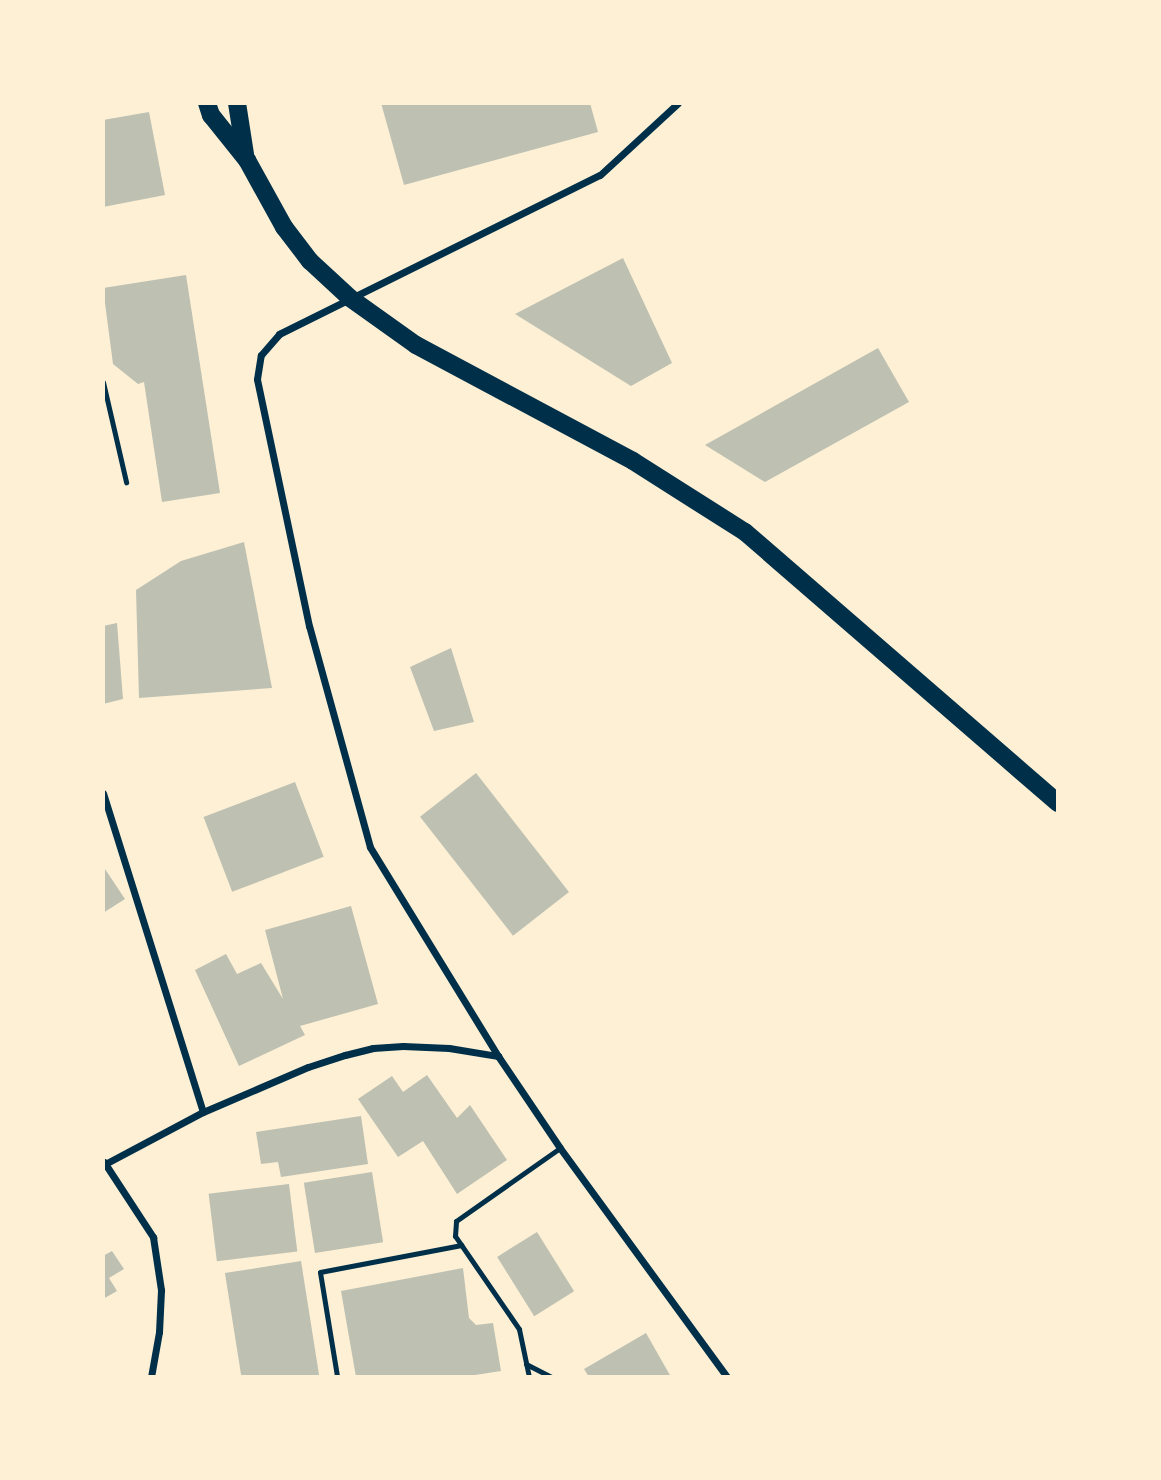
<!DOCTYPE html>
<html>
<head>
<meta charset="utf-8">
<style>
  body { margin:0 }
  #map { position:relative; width:1161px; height:1480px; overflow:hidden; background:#fdf0d5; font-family:Literata,serif }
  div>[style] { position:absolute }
  .building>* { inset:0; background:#bec0b2; transform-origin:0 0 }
  .service>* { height:5px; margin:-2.5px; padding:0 2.5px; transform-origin:2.5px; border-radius:2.5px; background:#003049 }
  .minor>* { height:7px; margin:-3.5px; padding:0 3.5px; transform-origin:3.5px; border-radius:3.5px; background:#003049 }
  .primary>* { height:18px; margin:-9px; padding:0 9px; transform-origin:9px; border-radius:9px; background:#003049 }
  span { translate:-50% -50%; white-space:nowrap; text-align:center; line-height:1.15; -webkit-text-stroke:6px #fdf0d5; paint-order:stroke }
  .frame { position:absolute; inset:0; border:105px solid #fdf0d5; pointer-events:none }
</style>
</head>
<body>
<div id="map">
  <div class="building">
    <div style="clip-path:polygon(381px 103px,590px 103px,598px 132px,404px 185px)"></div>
    <div style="clip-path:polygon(149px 112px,165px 195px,103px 207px,103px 120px)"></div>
    <div style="clip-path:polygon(623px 258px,672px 363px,631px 386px,515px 314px)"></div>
    <div style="clip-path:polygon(186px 275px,220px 493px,162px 502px,144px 382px,138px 384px,113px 364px,103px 288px)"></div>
    <div style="clip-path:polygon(878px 348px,909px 402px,765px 482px,705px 445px)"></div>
    <div style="clip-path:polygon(244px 542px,272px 688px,139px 698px,136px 590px,181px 561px)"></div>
    <div style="clip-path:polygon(117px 623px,123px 699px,103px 704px,103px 626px)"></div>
    <div style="clip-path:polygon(451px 648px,474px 722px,434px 731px,410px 667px)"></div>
    <div style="left:476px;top:773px;width:151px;height:71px;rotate:52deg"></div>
    <div style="left:295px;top:782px;width:80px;height:98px;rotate:69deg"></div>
    <div style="clip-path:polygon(103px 866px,125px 899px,103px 913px)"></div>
    <div style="clip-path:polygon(351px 906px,378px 1004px,300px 1026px,305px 1035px,239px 1066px,195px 970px,226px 954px,237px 974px,261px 963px,283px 999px,265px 930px)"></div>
    <div style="clip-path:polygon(427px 1075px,457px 1118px,470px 1105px,507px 1160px,457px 1194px,423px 1141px,398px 1157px,358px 1099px,392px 1076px,403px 1092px)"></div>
    <div style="clip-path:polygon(361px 1116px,368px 1164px,281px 1177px,278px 1162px,261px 1164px,256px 1132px)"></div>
    <div style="left:372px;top:1172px;width:71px;height:69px;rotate:81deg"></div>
    <div style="left:289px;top:1184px;width:68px;height:81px;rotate:83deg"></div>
    <div style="left:537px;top:1232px;width:70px;height:47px;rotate:58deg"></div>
    <div style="clip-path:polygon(112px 1251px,124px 1269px,109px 1278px,117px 1291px,103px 1299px,103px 1256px)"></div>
    <div style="left:301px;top:1261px;width:117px;height:77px;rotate:81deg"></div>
    <div style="clip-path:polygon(463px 1268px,469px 1318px,476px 1325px,493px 1323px,501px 1371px,462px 1377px,356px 1377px,341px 1291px)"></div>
    <div style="clip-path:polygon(646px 1333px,671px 1377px,589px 1377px,584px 1369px)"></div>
  </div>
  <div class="service">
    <div style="left:103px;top:382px;width:103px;rotate:77deg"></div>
    <div style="left:526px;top:1364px;width:28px;rotate:27deg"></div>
    <div style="left:337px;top:1376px;width:105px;rotate:-99.3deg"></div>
    <div style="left:320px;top:1272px;width:144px;rotate:-10.8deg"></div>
    <div style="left:529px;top:1377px;width:49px;rotate:-101.8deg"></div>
    <div style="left:519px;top:1329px;width:113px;rotate:-124.5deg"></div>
    <div style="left:455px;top:1236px;width:15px;rotate:-86deg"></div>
    <div style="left:456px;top:1221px;width:127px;rotate:-35.1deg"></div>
  </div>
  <div class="minor">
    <div style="left:103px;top:793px;width:334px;rotate:72.6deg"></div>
    <div style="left:498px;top:1056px;width:245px;rotate:-121.5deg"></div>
    <div style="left:370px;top:847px;width:229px;rotate:-105.4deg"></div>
    <div style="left:309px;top:626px;width:252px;rotate:-101.9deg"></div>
    <div style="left:257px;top:379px;width:24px;rotate:-81deg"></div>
    <div style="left:261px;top:355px;width:28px;rotate:-49deg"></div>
    <div style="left:279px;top:334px;width:358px;rotate:-26.4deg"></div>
    <div style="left:600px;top:175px;width:106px;rotate:-42.7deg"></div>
    <div style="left:104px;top:1162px;width:90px;rotate:56.8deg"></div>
    <div style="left:153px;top:1237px;width:54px;rotate:81.4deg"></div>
    <div style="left:161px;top:1290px;width:42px;rotate:92.7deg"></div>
    <div style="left:159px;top:1332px;width:46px;rotate:100.1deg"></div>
    <div style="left:105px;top:1164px;width:111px;rotate:-28deg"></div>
    <div style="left:203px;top:1112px;width:114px;rotate:-23.2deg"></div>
    <div style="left:308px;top:1067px;width:39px;rotate:-18deg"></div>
    <div style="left:345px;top:1055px;width:29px;rotate:-14deg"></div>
    <div style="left:373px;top:1048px;width:30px;rotate:-4deg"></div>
    <div style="left:403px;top:1046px;width:46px;rotate:2.5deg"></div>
    <div style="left:449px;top:1048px;width:50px;rotate:9.3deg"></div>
    <div style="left:498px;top:1056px;width:111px;rotate:56deg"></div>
    <div style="left:560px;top:1148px;width:283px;rotate:53.9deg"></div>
  </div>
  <div class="primary">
    <div style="left:207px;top:103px;width:13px;rotate:72deg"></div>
    <div style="left:211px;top:115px;width:58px;rotate:51.3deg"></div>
    <div style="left:247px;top:160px;width:77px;rotate:61.1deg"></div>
    <div style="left:284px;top:227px;width:43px;rotate:52.6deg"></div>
    <div style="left:310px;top:261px;width:54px;rotate:42.8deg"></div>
    <div style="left:350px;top:298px;width:81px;rotate:35.5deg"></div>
    <div style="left:416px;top:345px;width:246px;rotate:28.1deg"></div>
    <div style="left:633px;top:461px;width:133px;rotate:32.4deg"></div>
    <div style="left:745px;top:532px;width:414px;rotate:40.9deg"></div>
    <div style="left:237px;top:103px;width:52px;rotate:81.1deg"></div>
  </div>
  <div class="frame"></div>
</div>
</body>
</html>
